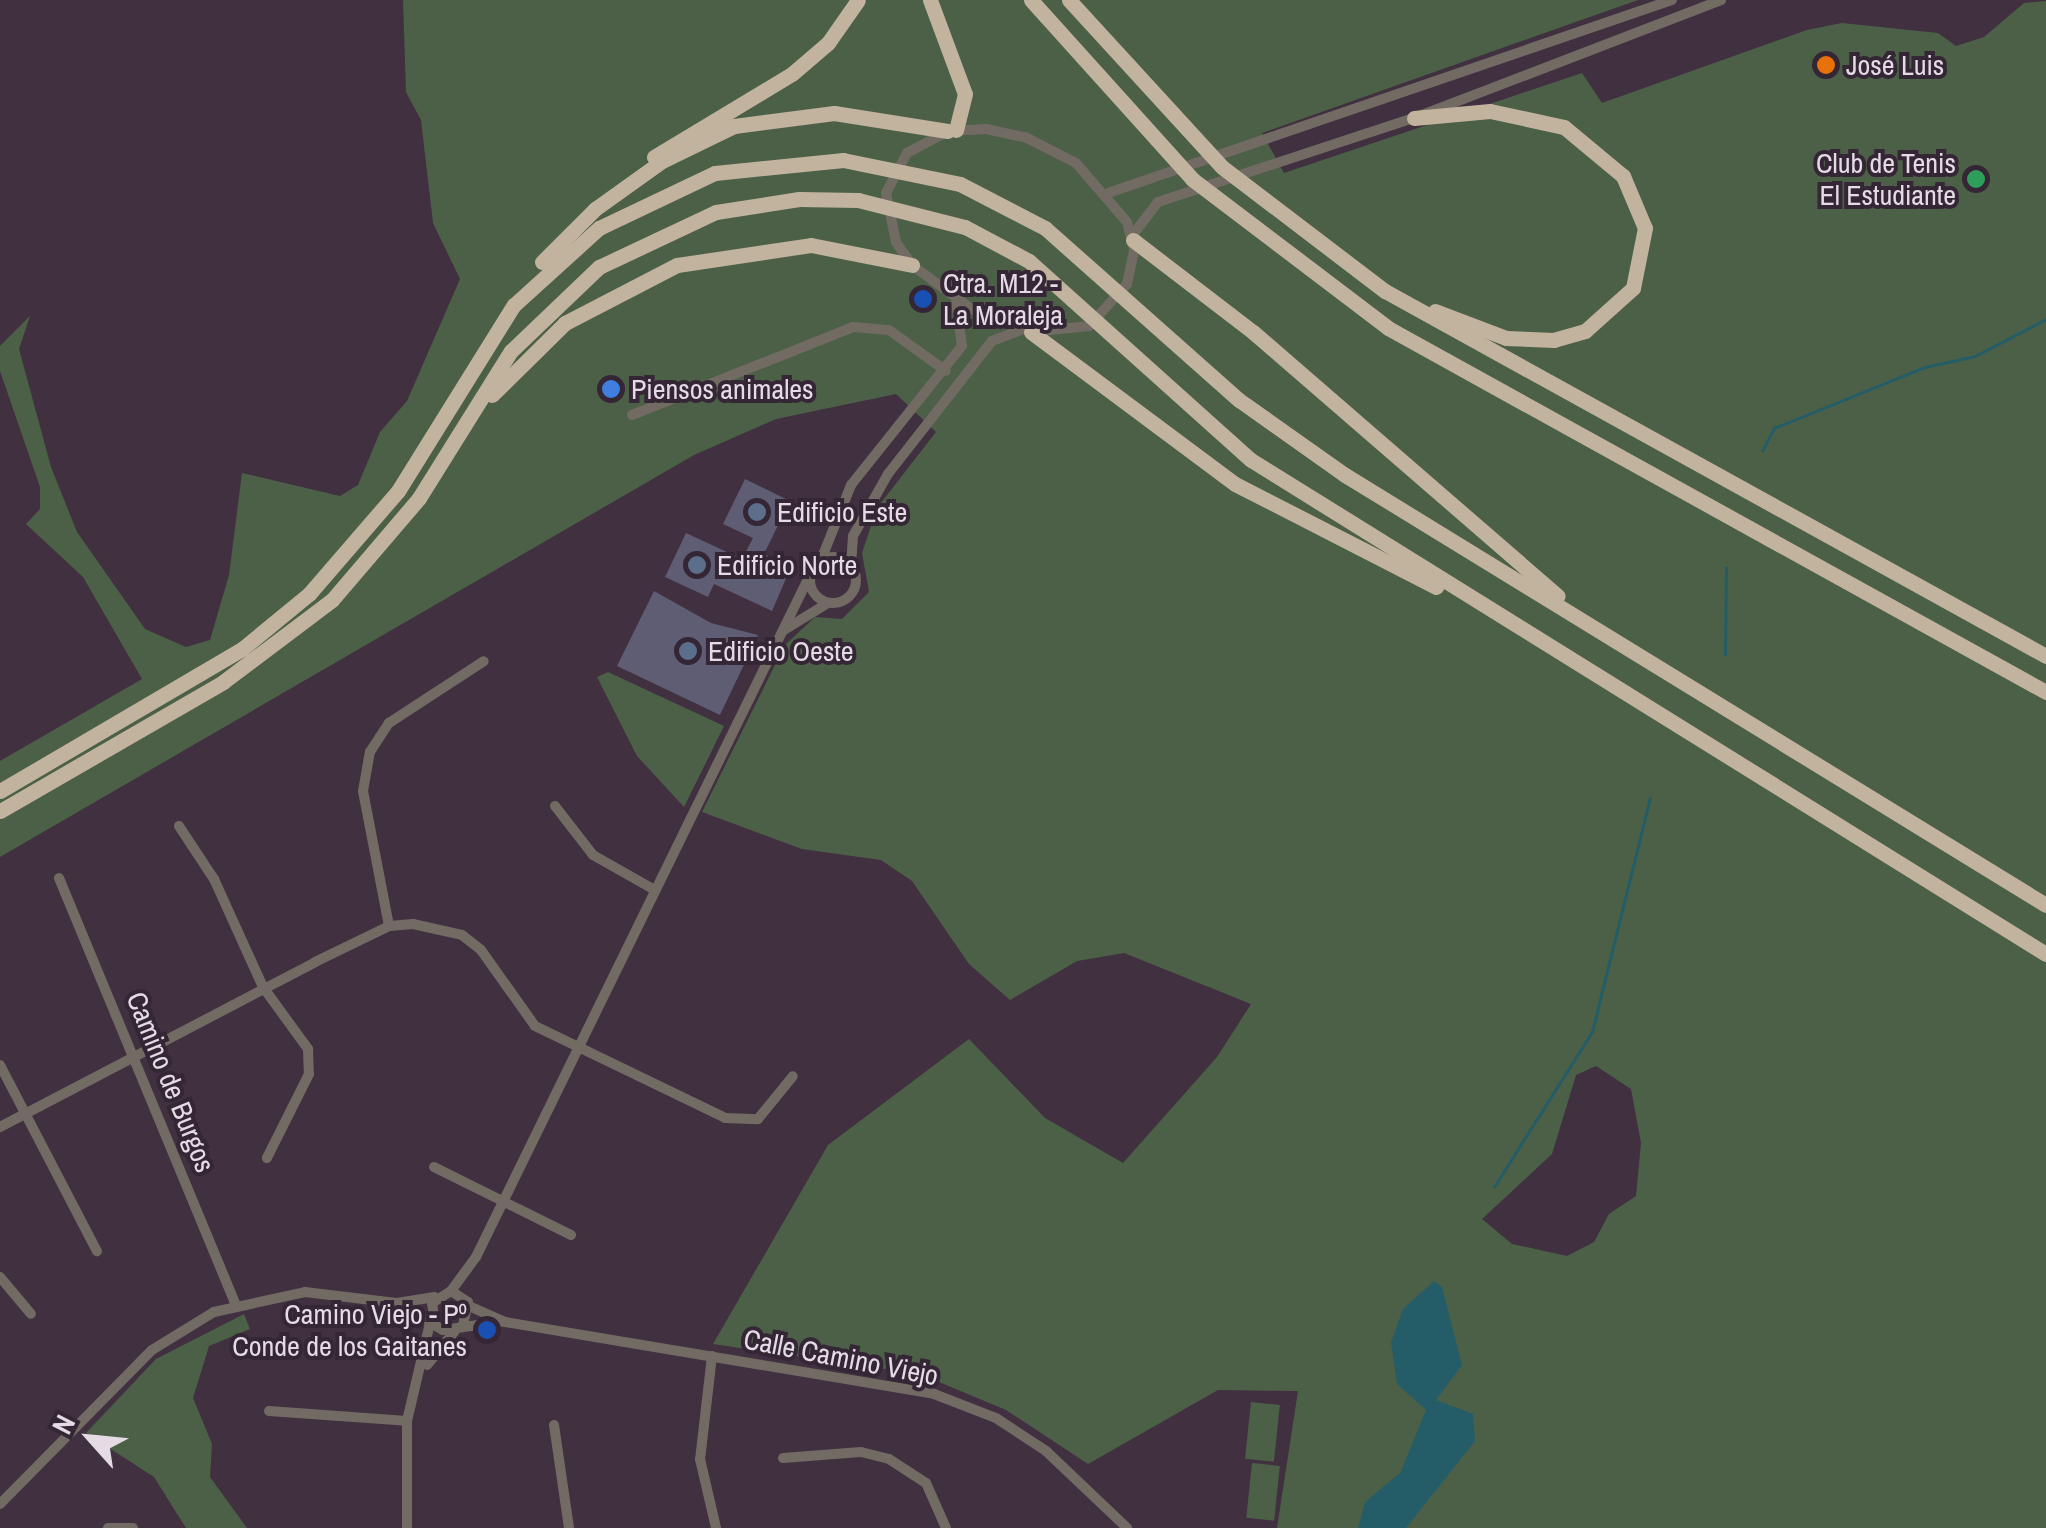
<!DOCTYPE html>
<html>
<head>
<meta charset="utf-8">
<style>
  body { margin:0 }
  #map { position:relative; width:2046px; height:1528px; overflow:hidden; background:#403040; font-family:"Archivo Narrow",sans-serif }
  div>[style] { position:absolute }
  .green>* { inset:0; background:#4c6047; transform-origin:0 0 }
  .water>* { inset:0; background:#245d68 }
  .stream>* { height:2.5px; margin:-1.25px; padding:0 1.25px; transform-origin:1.25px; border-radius:1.25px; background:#245d68 }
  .building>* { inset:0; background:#5f5d73 }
  .minor>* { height:10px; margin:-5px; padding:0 5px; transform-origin:5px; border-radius:5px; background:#726b63 }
  .minor>.ring { margin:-5px; padding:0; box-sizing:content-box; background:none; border:10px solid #726b63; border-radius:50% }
  .highway>* { height:15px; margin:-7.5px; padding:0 7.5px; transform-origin:7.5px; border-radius:7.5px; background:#c2b39e }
  .dots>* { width:28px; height:28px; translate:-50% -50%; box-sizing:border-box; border:5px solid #352636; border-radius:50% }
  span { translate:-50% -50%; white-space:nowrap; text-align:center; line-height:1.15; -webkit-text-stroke:8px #352636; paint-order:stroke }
  .poi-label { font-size:28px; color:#e4dbe5 }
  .left { translate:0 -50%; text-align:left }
  .right { translate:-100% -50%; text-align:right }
  .street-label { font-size:28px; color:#e4dbe5 }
  .north { position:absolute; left:40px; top:1388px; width:100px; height:100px; -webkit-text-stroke:8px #352636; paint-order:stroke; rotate:297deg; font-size:28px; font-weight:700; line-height:40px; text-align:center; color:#e4dbe5 }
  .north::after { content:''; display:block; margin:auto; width:35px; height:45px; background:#e4dbe5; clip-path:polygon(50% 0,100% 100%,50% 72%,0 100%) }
</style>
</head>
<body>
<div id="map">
  <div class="green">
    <div style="clip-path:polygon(evenodd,403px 0,1638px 0,1262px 133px,1284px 173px,1582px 73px,1602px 103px,1807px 30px,1842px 23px,1938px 33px,1956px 46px,1984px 37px,2024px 3px,2046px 1px,2046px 1528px,1277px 1528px,1298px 1391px,1218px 1390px,1088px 1464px,1006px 1410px,920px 1374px,713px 1344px,828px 1145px,969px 1039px,1045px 1118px,1123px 1163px,1217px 1057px,1251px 1004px,1124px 953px,1077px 961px,1010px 1000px,969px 964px,912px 881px,881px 860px,802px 849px,702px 812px,785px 645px,815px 617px,842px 619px,869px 592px,862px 553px,877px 508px,936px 432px,896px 394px,776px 419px,694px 455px,0 857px,0 761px,142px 679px,83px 577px,26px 524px,40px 509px,40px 487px,0 371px,0 346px,30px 316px,19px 349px,51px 467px,77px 532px,145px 629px,186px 647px,210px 640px,229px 575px,242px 473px,340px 496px,358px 485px,380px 432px,407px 401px,460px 279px,433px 223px,421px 120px,406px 92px,403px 0,1596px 1066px,1631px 1089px,1641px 1143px,1636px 1196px,1609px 1214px,1594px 1242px,1567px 1256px,1512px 1244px,1482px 1219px,1552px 1154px,1576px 1075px,1596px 1066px)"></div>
    <div style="clip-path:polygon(608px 672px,724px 726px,684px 807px,637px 756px,597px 677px)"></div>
    <div style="clip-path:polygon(244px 1314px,250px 1329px,209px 1346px,193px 1398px,212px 1444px,210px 1477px,247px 1528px,186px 1528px,154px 1477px,86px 1433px,156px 1359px)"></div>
    <div style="left:1251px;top:1402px;width:29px;height:57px;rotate:6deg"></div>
    <div style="left:1252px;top:1463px;width:28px;height:55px;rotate:6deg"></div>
  </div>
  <div class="water">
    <div style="clip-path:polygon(1434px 1281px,1442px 1287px,1462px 1365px,1436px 1400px,1473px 1414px,1475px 1441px,1406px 1528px,1358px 1528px,1365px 1502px,1400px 1473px,1426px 1410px,1397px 1384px,1391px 1342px,1403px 1309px)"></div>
  </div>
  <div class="stream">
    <div style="left:1762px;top:451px;width:26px;rotate:-62deg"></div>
    <div style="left:1774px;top:428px;width:163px;rotate:-22deg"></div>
    <div style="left:1925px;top:367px;width:51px;rotate:-12.4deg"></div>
    <div style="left:1975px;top:356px;width:80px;rotate:-27.5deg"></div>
    <div style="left:1725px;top:655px;width:87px;rotate:-89.3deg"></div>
    <div style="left:1494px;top:1187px;width:183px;rotate:-57.7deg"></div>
    <div style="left:1592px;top:1032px;width:241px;rotate:-76.1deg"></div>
  </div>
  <div class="building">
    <div style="clip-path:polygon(745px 479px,790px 501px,764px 554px,791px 567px,772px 611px,714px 584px,708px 597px,665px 577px,686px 533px,742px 559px,753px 538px,723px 524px)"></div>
    <div style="clip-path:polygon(654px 591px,711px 623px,758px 635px,720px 715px,617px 666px)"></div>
  </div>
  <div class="minor">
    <div style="left:986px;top:129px;width:40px;rotate:12deg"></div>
    <div style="left:1025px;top:137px;width:57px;rotate:27deg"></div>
    <div style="left:1076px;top:163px;width:78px;rotate:49.2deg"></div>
    <div style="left:1127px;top:222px;width:30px;rotate:76deg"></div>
    <div style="left:1134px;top:251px;width:34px;rotate:102deg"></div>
    <div style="left:1127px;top:284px;width:57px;rotate:132.1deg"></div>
    <div style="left:1089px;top:326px;width:58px;rotate:174.1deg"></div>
    <div style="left:1031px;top:332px;width:62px;rotate:-159.2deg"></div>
    <div style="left:973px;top:310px;width:76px;rotate:-143.6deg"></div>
    <div style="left:912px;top:265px;width:28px;rotate:-125deg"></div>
    <div style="left:896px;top:242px;width:50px;rotate:-101.5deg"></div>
    <div style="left:886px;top:193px;width:45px;rotate:-62.3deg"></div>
    <div style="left:907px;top:153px;width:47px;rotate:-28.2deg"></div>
    <div style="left:948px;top:131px;width:38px;rotate:-3deg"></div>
    <div style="left:1108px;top:193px;width:596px;rotate:-18.89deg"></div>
    <div style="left:1132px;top:236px;width:43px;rotate:-52.6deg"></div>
    <div style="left:1158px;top:202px;width:269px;rotate:-18.2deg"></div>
    <div style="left:1414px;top:118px;width:329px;rotate:-21deg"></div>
    <div style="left:632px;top:415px;width:238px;rotate:-21.7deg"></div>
    <div style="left:853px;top:327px;width:36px;rotate:5deg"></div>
    <div style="left:889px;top:330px;width:70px;rotate:35.7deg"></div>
    <div class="ring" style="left:810px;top:557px;width:36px;height:36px"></div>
    <div style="left:821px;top:560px;width:81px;rotate:-68.2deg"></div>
    <div style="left:851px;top:485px;width:178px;rotate:-51.4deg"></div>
    <div style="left:962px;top:346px;width:44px;rotate:-97.8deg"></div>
    <div style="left:851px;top:565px;width:29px;rotate:-86deg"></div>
    <div style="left:853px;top:536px;width:71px;rotate:-60.6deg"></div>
    <div style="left:888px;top:474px;width:169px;rotate:-52deg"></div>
    <div style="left:992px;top:341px;width:30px;rotate:-21deg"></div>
    <div style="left:784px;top:630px;width:52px;rotate:-31.5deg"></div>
    <div style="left:555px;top:806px;width:62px;rotate:52.2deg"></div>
    <div style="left:593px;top:855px;width:69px;rotate:29.5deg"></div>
    <div style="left:179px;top:826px;width:64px;rotate:56.6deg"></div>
    <div style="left:214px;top:879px;width:119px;rotate:65.6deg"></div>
    <div style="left:263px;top:987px;width:77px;rotate:54deg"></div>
    <div style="left:308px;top:1049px;width:25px;rotate:88deg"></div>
    <div style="left:309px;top:1074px;width:94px;rotate:116.6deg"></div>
    <div style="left:59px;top:878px;width:462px;rotate:67.5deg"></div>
    <div style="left:389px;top:926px;width:137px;rotate:-100.9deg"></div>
    <div style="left:363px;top:791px;width:40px;rotate:-80deg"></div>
    <div style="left:370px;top:752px;width:35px;rotate:-57deg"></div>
    <div style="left:389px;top:723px;width:113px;rotate:-33.1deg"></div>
    <div style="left:0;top:1065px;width:210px;rotate:62.5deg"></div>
    <div style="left:0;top:1127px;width:356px;rotate:-27.6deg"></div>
    <div style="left:315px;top:962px;width:82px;rotate:-25.9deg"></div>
    <div style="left:389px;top:926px;width:24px;rotate:-5deg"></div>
    <div style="left:413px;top:924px;width:50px;rotate:12.7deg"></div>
    <div style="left:462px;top:935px;width:24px;rotate:38deg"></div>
    <div style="left:481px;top:950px;width:93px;rotate:54.6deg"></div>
    <div style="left:535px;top:1026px;width:211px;rotate:25.8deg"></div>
    <div style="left:725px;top:1118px;width:33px;rotate:2deg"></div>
    <div style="left:758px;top:1119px;width:55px;rotate:-50.9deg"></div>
    <div style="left:434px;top:1167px;width:153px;rotate:26.4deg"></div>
    <div style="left:0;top:1277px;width:48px;rotate:50deg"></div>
    <div style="left:451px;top:1291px;width:42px;rotate:-53.7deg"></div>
    <div style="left:476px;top:1257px;width:762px;rotate:-63.91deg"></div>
    <div style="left:397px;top:1303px;width:38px;rotate:-9deg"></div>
    <div style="left:469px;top:1306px;width:39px;rotate:24deg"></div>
    <div style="left:505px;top:1322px;width:435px;rotate:9.5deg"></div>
    <div style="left:934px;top:1394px;width:66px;rotate:21.2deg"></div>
    <div style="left:996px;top:1418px;width:60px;rotate:33.4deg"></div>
    <div style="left:1046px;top:1451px;width:112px;rotate:43.5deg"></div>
    <div style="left:435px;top:1324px;width:21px;rotate:-98deg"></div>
    <div style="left:432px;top:1303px;width:22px;rotate:-32deg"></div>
    <div style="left:451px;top:1291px;width:20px;rotate:33deg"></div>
    <div style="left:468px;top:1302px;width:25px;rotate:102deg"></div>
    <div style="left:712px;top:1356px;width:104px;rotate:96.6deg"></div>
    <div style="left:700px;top:1459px;width:71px;rotate:76.9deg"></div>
    <div style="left:427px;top:1365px;width:43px;rotate:-50.7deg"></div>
    <div style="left:269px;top:1411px;width:138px;rotate:4.1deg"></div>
    <div style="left:554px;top:1425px;width:104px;rotate:81.7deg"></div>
    <div style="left:783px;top:1458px;width:78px;rotate:-4.4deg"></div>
    <div style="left:861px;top:1452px;width:29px;rotate:14deg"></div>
    <div style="left:889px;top:1459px;width:44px;rotate:33deg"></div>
    <div style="left:926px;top:1483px;width:49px;rotate:66deg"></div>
    <div style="left:0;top:1504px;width:216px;rotate:-45.4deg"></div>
    <div style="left:152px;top:1350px;width:73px;rotate:-31.5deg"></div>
    <div style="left:214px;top:1312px;width:93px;rotate:-12.4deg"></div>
    <div style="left:305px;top:1292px;width:92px;rotate:6.9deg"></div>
    <div style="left:396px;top:1303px;width:54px;rotate:29.9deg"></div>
    <div style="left:443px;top:1330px;width:57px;rotate:-8.1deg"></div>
    <div style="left:108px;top:1528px;width:25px"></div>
    <div style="left:407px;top:1528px;width:107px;rotate:-90deg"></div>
    <div style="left:407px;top:1421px;width:105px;rotate:-76.8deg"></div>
  </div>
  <div class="highway">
    <div style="left:930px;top:0;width:100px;rotate:69.6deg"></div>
    <div style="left:965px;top:94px;width:37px;rotate:104deg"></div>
    <div style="left:1031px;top:0;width:241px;rotate:48deg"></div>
    <div style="left:1192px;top:179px;width:246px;rotate:37.2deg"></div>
    <div style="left:1388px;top:328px;width:752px;rotate:28.95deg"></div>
    <div style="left:1069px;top:0;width:226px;rotate:47.5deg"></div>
    <div style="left:1222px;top:167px;width:205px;rotate:37.3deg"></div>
    <div style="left:1385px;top:291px;width:755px;rotate:28.91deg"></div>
    <div style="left:1414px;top:118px;width:76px;rotate:-5.3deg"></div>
    <div style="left:1490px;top:111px;width:76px;rotate:12.2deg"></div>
    <div style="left:1564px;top:127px;width:77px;rotate:39.7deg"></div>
    <div style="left:1623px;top:176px;width:56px;rotate:67.1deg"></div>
    <div style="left:1645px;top:228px;width:61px;rotate:101.3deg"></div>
    <div style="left:1633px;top:288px;width:64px;rotate:138.1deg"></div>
    <div style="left:1585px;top:331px;width:32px;rotate:164deg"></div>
    <div style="left:1554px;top:340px;width:48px;rotate:-177.6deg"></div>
    <div style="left:1506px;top:338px;width:76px;rotate:-159.2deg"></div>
    <div style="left:654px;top:157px;width:162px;rotate:-31.1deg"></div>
    <div style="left:793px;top:73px;width:46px;rotate:-40.6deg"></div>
    <div style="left:828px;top:43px;width:52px;rotate:-55.1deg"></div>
    <div style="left:1133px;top:240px;width:151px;rotate:37.5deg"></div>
    <div style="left:1253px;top:332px;width:403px;rotate:40.9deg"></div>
    <div style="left:542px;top:262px;width:75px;rotate:-45deg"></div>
    <div style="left:595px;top:209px;width:82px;rotate:-35.6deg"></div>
    <div style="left:662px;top:161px;width:80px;rotate:-25.9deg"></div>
    <div style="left:734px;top:126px;width:101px;rotate:-7.4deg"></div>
    <div style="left:834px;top:113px;width:115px;rotate:9deg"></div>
    <div style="left:1031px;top:332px;width:254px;rotate:36.7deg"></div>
    <div style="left:1235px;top:484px;width:226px;rotate:27.1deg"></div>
    <div style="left:492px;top:395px;width:103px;rotate:-44.6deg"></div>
    <div style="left:565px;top:323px;width:126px;rotate:-27.4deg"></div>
    <div style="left:677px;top:265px;width:135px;rotate:-8.5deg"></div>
    <div style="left:811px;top:245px;width:103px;rotate:11.2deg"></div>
    <div style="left:0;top:791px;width:281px;rotate:-30.4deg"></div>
    <div style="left:242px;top:649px;width:87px;rotate:-39.4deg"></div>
    <div style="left:309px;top:594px;width:136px;rotate:-49.2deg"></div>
    <div style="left:398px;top:491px;width:219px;rotate:-58.1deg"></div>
    <div style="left:514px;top:305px;width:115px;rotate:-42.2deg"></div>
    <div style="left:599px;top:228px;width:128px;rotate:-25.4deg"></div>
    <div style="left:715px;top:173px;width:129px;rotate:-5.8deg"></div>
    <div style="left:843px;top:160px;width:119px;rotate:11.6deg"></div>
    <div style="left:960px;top:184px;width:96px;rotate:27.4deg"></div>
    <div style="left:1045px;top:228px;width:259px;rotate:41.6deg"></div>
    <div style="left:1239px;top:400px;width:130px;rotate:35.3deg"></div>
    <div style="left:1345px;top:475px;width:822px;rotate:31.53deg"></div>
    <div style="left:0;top:811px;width:258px;rotate:-30deg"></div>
    <div style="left:223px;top:682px;width:136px;rotate:-37deg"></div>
    <div style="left:332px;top:600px;width:134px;rotate:-49.5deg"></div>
    <div style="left:419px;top:498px;width:173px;rotate:-58deg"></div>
    <div style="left:511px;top:351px;width:122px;rotate:-43.7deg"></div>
    <div style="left:599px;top:267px;width:129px;rotate:-25.2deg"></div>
    <div style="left:716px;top:212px;width:84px;rotate:-8.9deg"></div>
    <div style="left:799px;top:199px;width:59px;rotate:1deg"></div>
    <div style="left:858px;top:200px;width:110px;rotate:14.2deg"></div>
    <div style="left:965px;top:227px;width:72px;rotate:28deg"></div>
    <div style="left:1029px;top:261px;width:298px;rotate:41.9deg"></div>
    <div style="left:1251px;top:460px;width:936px;rotate:31.86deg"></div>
  </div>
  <div class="dots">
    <div style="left:1826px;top:65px;background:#e8710a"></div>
    <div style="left:1976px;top:179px;background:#2e9e5b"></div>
    <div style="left:923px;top:299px;background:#1a4fb4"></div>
    <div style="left:611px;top:389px;background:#3f7fe0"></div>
    <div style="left:757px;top:512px;background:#5c6f8a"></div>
    <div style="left:697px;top:565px;background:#5c6f8a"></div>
    <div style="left:688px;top:651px;background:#5c6f8a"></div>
    <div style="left:487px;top:1330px;background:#1a4fb4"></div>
  </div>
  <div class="poi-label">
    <span class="left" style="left:1846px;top:65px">José Luis</span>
    <span class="right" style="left:1956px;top:179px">Club de Tenis<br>El Estudiante</span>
    <span class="left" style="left:943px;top:299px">Ctra. M12 -<br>La Moraleja</span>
    <span class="left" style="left:631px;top:389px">Piensos animales</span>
    <span class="left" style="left:777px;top:512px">Edificio Este</span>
    <span class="left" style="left:717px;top:565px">Edificio Norte</span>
    <span class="left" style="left:708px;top:651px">Edificio Oeste</span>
    <span class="right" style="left:467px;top:1330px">Camino Viejo - Pº<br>Conde de los Gaitanes</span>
  </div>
  <div class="street-label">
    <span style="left:171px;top:1082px;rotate:68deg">Camino de Burgos</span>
    <span style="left:841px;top:1357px;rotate:11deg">Calle Camino Viejo</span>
  </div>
  <div class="north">N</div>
</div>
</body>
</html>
